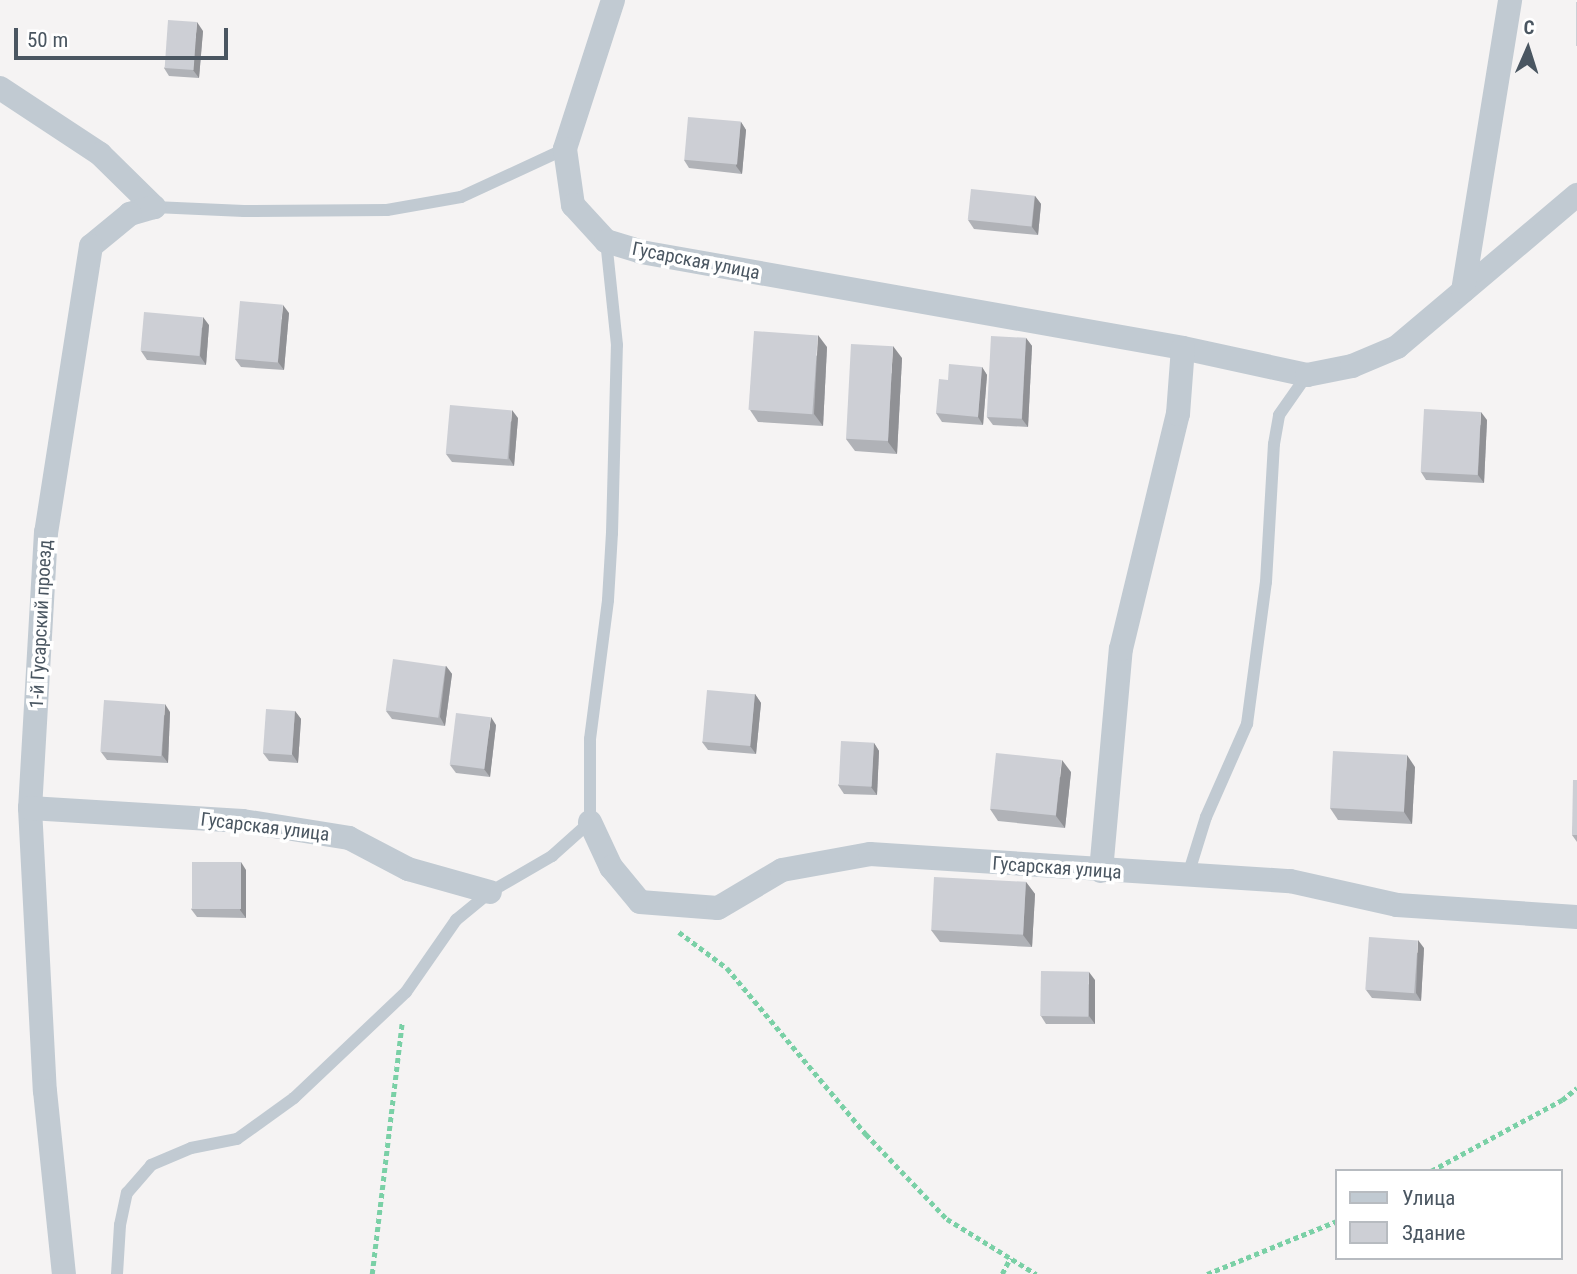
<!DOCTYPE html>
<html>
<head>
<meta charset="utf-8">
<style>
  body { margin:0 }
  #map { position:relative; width:1577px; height:1274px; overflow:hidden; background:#f5f3f3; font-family:"Roboto Condensed",sans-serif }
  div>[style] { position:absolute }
  .path>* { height:4.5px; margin-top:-2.25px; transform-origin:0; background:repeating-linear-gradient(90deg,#7ad0a6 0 5px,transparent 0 8.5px) }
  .service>* { height:12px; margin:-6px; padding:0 6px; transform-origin:6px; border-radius:6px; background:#c1cad2 }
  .minor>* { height:24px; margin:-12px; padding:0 12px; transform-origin:12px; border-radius:12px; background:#c1cad2 }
  .wall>* { inset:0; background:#b0b2b7 }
  .shaded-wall>* { inset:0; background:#909195 }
  .building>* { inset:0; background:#cdcfd5; transform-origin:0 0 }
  span { translate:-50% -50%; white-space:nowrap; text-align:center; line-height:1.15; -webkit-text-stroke:7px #fff; paint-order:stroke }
  .street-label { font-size:19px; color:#4a5661 }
  .legend { position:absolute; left:1335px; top:1169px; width:228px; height:91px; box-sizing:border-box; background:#fff; border:2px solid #b7bbc0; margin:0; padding:9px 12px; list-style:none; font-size:21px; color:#4a5661 }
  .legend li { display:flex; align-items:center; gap:14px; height:35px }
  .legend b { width:35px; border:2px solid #b7bbc0 }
  .north { position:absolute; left:1493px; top:14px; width:70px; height:70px; -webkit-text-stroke:5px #fff; paint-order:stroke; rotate:3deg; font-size:19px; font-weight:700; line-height:28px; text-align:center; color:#4a5661 }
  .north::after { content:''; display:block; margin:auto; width:24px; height:32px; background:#4a5661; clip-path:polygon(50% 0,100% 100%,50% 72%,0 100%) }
  .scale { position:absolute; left:14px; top:28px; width:214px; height:32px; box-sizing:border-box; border:4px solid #4a5661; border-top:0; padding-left:9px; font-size:21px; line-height:24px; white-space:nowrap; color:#4a5661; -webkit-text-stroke:5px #fff; paint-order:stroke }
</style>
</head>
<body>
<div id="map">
  <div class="path">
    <div style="left:679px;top:932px;width:60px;rotate:36.9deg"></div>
    <div style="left:727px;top:968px;width:217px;rotate:50.1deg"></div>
    <div style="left:866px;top:1134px;width:117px;rotate:46.4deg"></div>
    <div style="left:947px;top:1219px;width:105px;rotate:31.7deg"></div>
    <div style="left:1431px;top:1171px;width:149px;rotate:-28.5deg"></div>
    <div style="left:1562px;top:1100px;width:19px;rotate:-39deg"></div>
    <div style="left:372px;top:1274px;width:252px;rotate:-83.2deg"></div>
    <div style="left:1002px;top:1274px;width:18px;rotate:-63deg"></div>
    <div style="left:1207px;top:1274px;width:140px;rotate:-22.2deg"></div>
  </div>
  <div class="service">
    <div style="left:154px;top:207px;width:90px;rotate:2.5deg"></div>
    <div style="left:244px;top:211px;width:143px;rotate:-0.4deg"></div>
    <div style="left:387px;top:210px;width:75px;rotate:-10deg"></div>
    <div style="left:461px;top:197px;width:115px;rotate:-24.8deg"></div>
    <div style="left:1188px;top:875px;width:61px;rotate:-72.8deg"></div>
    <div style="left:1206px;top:817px;width:102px;rotate:-66.2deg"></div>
    <div style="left:1247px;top:724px;width:143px;rotate:-82.4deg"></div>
    <div style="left:1266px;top:582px;width:138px;rotate:-86.7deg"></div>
    <div style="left:1274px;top:444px;width:29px;rotate:-80deg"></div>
    <div style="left:1279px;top:415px;width:49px;rotate:-55deg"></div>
    <div style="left:117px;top:1274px;width:49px;rotate:-86.5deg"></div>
    <div style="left:120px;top:1225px;width:33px;rotate:-78deg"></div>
    <div style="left:127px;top:1193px;width:37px;rotate:-49deg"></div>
    <div style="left:151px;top:1165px;width:43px;rotate:-23deg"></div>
    <div style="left:191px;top:1148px;width:47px;rotate:-11.1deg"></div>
    <div style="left:237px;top:1139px;width:70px;rotate:-35.7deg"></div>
    <div style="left:294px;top:1098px;width:154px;rotate:-43.4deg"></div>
    <div style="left:406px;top:992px;width:88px;rotate:-55.2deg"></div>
    <div style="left:456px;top:920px;width:44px;rotate:-39.5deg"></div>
    <div style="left:490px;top:892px;width:72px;rotate:-30.1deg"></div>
    <div style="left:552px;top:856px;width:51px;rotate:-41.8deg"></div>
    <div style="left:590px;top:822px;width:83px;rotate:-90deg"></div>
    <div style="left:590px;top:739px;width:140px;rotate:-82.6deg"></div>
    <div style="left:608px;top:600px;width:67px;rotate:-86.6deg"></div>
    <div style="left:612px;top:533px;width:188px;rotate:-88.5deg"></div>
    <div style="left:617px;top:345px;width:105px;rotate:-96deg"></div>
  </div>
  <div class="minor">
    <div style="left:613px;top:0;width:157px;rotate:107.9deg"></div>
    <div style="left:565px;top:149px;width:57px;rotate:81.9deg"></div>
    <div style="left:573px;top:205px;width:49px;rotate:47.5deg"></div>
    <div style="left:606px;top:241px;width:37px;rotate:17deg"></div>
    <div style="left:641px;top:252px;width:550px;rotate:10.04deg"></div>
    <div style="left:1183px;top:348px;width:127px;rotate:12.3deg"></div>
    <div style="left:1307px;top:375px;width:46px;rotate:-11.3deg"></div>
    <div style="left:1352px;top:366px;width:49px;rotate:-22.9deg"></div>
    <div style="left:1397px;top:347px;width:236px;rotate:-40.2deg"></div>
    <div style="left:0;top:88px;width:120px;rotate:33.4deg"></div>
    <div style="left:100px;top:154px;width:76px;rotate:44.5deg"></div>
    <div style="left:154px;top:207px;width:25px;rotate:164deg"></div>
    <div style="left:130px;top:214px;width:50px;rotate:140.6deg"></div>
    <div style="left:91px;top:246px;width:290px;rotate:98.9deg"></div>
    <div style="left:46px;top:532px;width:276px;rotate:93.3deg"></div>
    <div style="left:30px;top:808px;width:283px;rotate:87deg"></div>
    <div style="left:45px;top:1091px;width:184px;rotate:84.1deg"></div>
    <div style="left:1463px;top:291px;width:295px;rotate:-80.8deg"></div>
    <div style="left:30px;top:808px;width:213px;rotate:3.5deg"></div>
    <div style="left:243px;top:821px;width:107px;rotate:9.1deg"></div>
    <div style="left:349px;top:838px;width:67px;rotate:27.7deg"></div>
    <div style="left:408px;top:869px;width:85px;rotate:15.7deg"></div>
    <div style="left:590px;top:822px;width:50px;rotate:65deg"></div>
    <div style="left:611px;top:867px;width:45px;rotate:50.4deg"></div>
    <div style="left:640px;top:902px;width:78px;rotate:4.4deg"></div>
    <div style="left:718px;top:908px;width:74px;rotate:-30.7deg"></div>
    <div style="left:782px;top:870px;width:89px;rotate:-10.3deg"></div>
    <div style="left:870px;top:854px;width:421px;rotate:3.7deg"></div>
    <div style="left:1290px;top:881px;width:110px;rotate:12.6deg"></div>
    <div style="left:1397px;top:905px;width:180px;rotate:3.8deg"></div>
    <div style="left:1101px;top:871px;width:223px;rotate:-84.9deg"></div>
    <div style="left:1121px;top:649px;width:242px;rotate:-76.4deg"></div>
    <div style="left:1178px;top:414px;width:66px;rotate:-85.7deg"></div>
  </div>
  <div class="wall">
    <div style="clip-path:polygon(203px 31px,199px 78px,169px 76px,164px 68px)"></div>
    <div style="clip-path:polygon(741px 122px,746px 130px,742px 174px,689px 168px,684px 160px)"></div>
    <div style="clip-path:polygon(1035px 196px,1041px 204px,1038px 235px,974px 229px,968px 220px)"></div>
    <div style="clip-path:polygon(289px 313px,284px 370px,241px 367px,235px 359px)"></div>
    <div style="clip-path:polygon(209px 325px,206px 365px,147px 360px,141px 351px)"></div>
    <div style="clip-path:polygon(1026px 338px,1032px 346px,1028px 427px,993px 425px,987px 417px)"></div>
    <div style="clip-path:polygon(827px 347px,823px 426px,758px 422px,750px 410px)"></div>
    <div style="clip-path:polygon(902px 358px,897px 454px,855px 451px,846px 439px)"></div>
    <div style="clip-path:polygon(982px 367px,987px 375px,983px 425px,942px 422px,936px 413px,948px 380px)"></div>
    <div style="clip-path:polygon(518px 418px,514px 466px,452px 462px,446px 454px)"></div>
    <div style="clip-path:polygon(1487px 420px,1484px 483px,1426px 480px,1421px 472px)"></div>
    <div style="clip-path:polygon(446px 666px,452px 674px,445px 726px,392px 719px,386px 711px)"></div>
    <div style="clip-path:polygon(755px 694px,761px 703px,756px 754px,708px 750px,702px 742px)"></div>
    <div style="clip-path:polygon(295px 711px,301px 719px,298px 763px,269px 761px,263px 753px)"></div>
    <div style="clip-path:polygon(170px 712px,168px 763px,107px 760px,101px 752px)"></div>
    <div style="clip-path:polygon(496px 725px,490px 777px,456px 773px,450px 765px)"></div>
    <div style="clip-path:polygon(874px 743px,879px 751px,877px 795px,844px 794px,838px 785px)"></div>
    <div style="clip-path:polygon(1415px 767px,1412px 824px,1338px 820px,1330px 808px)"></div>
    <div style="clip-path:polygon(1071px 772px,1065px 828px,998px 821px,990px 809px)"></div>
    <div style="clip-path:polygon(1577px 780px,1577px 842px,1572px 835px)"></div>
    <div style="clip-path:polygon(246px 870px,246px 918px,197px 917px,191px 909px)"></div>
    <div style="clip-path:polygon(1026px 882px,1035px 894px,1032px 947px,940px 942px,931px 930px)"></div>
    <div style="clip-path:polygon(1424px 948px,1421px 1001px,1372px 998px,1366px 990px)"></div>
    <div style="clip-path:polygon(1095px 980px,1095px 1024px,1046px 1024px,1041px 1016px)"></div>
  </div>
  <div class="shaded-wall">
    <div style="clip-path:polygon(197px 22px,203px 31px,199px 78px,193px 70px)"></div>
    <div style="clip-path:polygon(741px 122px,746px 130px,742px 174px,736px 166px)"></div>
    <div style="clip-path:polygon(1035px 196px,1041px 204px,1038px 235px,1032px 227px)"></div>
    <div style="clip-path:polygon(283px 305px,289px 313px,284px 370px,278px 362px)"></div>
    <div style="clip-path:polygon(203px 317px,209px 325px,206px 365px,200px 356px)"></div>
    <div style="clip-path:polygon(818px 335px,827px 347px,823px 426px,814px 414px)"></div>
    <div style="clip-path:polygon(1026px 338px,1032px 346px,1028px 427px,1022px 419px)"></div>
    <div style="clip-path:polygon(893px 346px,902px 358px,897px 454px,888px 442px)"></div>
    <div style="clip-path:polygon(982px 367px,987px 375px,983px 425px,978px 417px)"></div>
    <div style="clip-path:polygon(512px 410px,518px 418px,514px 466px,509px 458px)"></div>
    <div style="clip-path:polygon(1481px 412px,1487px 420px,1484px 483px,1478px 475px)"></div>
    <div style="clip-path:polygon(446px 666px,452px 674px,445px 726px,440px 717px)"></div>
    <div style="clip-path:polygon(755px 694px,761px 703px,756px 754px,750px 746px)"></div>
    <div style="clip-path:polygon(165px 704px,170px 712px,168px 763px,162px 755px)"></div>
    <div style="clip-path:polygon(295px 711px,301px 719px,298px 763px,292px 754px)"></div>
    <div style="clip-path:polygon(491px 717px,496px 725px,490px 777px,484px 769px)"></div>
    <div style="clip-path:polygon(874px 743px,879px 751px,877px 795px,871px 787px)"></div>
    <div style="clip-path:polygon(1407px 755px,1415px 767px,1412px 824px,1404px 812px)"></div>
    <div style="clip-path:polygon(1062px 760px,1071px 772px,1065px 828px,1056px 816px)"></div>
    <div style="clip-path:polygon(241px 862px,246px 870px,246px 918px,240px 910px)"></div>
    <div style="clip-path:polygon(1026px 882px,1035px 894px,1032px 947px,1023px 935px)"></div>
    <div style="clip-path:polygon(1418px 940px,1424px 948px,1421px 1001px,1416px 993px)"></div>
    <div style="clip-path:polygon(1089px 972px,1095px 980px,1095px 1024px,1089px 1016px)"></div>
  </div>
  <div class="building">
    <div style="left:1576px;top:2px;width:1px;height:44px"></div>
    <div style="left:168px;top:20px;width:29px;height:48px;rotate:4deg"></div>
    <div style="left:688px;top:117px;width:53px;height:43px;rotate:5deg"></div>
    <div style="left:971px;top:189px;width:64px;height:31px;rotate:6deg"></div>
    <div style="left:240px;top:301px;width:43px;height:58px;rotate:5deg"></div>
    <div style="left:144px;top:312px;width:59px;height:39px;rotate:5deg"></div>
    <div style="left:754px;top:331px;width:64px;height:79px;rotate:4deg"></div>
    <div style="left:991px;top:336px;width:35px;height:81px;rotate:3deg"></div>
    <div style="left:851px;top:344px;width:42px;height:95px;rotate:3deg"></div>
    <div style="clip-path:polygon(949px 364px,982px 367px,978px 417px,936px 413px,939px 379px,948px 380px)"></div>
    <div style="left:450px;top:405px;width:62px;height:49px;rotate:5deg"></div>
    <div style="left:1424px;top:409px;width:57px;height:63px;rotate:3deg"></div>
    <div style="left:393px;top:659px;width:53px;height:52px;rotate:8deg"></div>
    <div style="left:707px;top:690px;width:48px;height:52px;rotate:5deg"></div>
    <div style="left:104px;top:700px;width:61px;height:52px;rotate:4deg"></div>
    <div style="left:266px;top:709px;width:29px;height:44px;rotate:4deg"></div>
    <div style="left:456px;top:713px;width:35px;height:52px;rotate:7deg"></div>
    <div style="left:841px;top:741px;width:33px;height:44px;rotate:3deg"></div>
    <div style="left:1333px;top:751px;width:74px;height:57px;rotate:3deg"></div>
    <div style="left:996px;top:753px;width:66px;height:56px;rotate:6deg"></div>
    <div style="clip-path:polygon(1573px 780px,1577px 780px,1577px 835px,1572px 835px)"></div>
    <div style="left:192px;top:862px;width:49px;height:47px"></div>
    <div style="left:934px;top:877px;width:92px;height:53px;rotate:3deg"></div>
    <div style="left:1369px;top:937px;width:49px;height:53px;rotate:4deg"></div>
    <div style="left:1041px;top:971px;width:48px;height:45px;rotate:1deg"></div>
  </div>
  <div class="street-label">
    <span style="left:696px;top:261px;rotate:11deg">Гусарская улица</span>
    <span style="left:41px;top:624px;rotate:-87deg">1-й Гусарский проезд</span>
    <span style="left:265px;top:827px;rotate:7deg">Гусарская улица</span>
    <span style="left:1057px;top:868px;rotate:4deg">Гусарская улица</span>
  </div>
  <ul class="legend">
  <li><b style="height:9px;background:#c1cad2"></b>Улица</li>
  <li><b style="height:19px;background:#cdcfd5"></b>Здание</li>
  </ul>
  <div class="north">С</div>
  <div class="scale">50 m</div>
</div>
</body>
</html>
